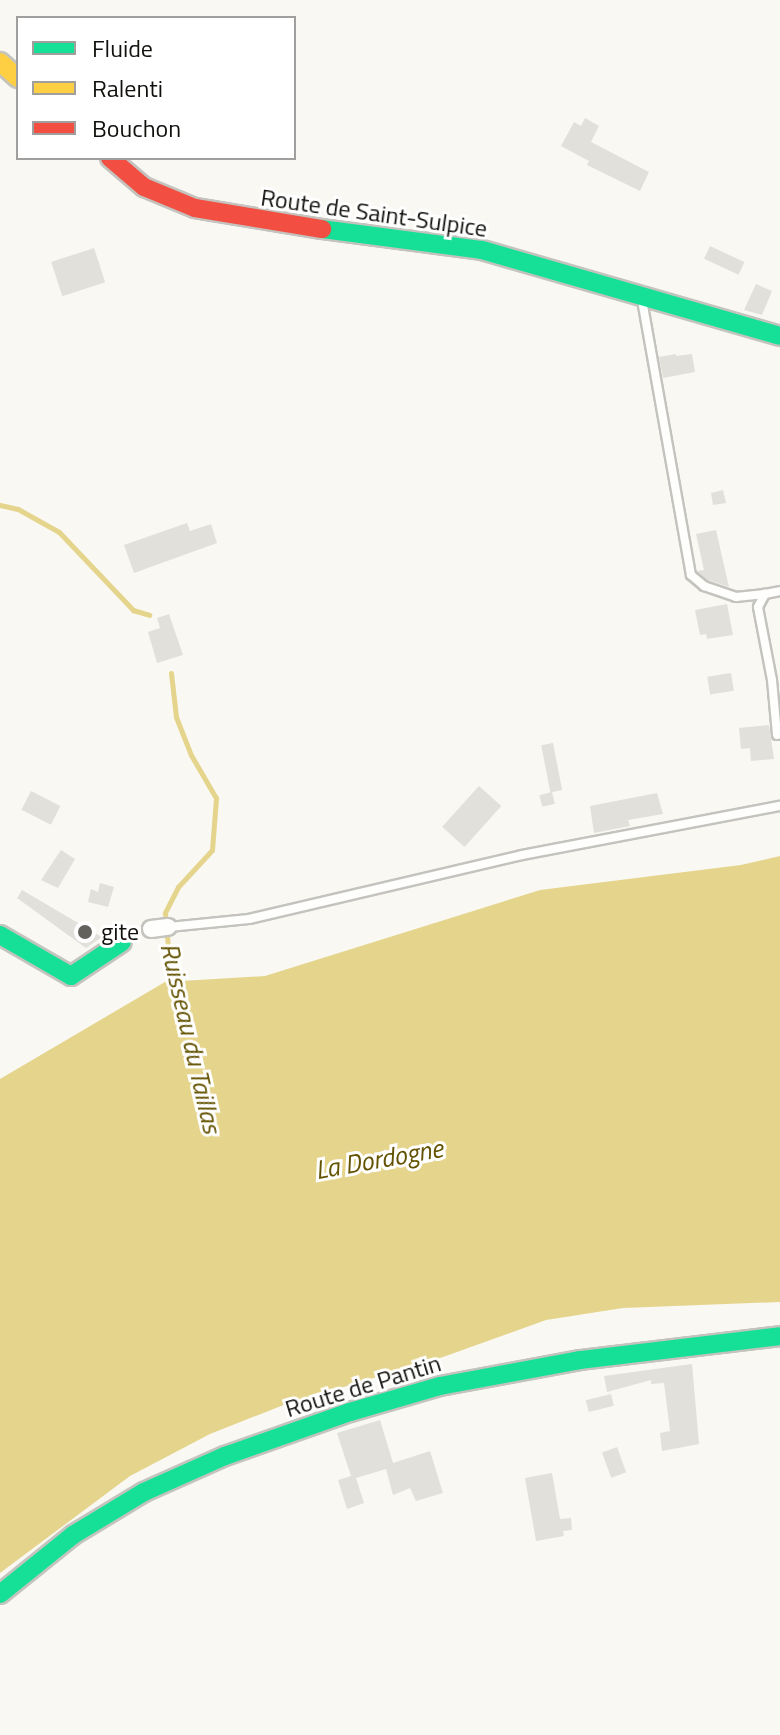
<!DOCTYPE html>
<html>
<head>
<meta charset="utf-8">
<style>
  body { margin:0 }
  #map { position:relative; width:780px; height:1735px; overflow:hidden; background:#f9f8f2; font-family:"Titillium Web",sans-serif }
  div>[style] { position:absolute }
  .water>* { inset:0; background:#e5d48c }
  .stream>* { height:5px; margin:-2.5px; padding:0 2.5px; transform-origin:2.5px; border-radius:2.5px; background:#e5d48c }
  .building>* { inset:0; background:#e1e0db; transform-origin:0 0 }
  .roads { filter:drop-shadow(2px 0 #c4c3be) drop-shadow(-2px 0 #c4c3be) drop-shadow(0 2px #c4c3be) drop-shadow(0 -2px #c4c3be) }
  .lane>* { height:8px; margin:-4px; padding:0 4px; transform-origin:4px; border-radius:4px; background:#fefefd }
  .street>* { height:16px; margin:-8px; padding:0 8px; transform-origin:8px; border-radius:8px; background:#fefefd }
  .fast>* { height:18px; margin:-9px; padding:0 9px; transform-origin:9px; border-radius:9px; background:#16e098 }
  .slow>* { height:18px; margin:-9px; padding:0 9px; transform-origin:9px; border-radius:9px; background:#ffcf43 }
  .jam>* { height:18px; margin:-9px; padding:0 9px; transform-origin:9px; border-radius:9px; background:#f24e42 }
  .dots>* { width:22px; height:22px; translate:-50% -50%; box-sizing:border-box; border:4px solid #fff; border-radius:50% }
  span { translate:-50% -50%; white-space:nowrap; text-align:center; line-height:1.15; -webkit-text-stroke:6px #fff; paint-order:stroke }
  .street-label { font-size:24px; color:#11100c }
  .poi-label { font-size:24px; color:#11100c }
  .left { translate:0 -50%; text-align:left }
  .water-label { font-size:26px; color:#635200; font-style:italic }
  .legend { position:absolute; left:16px; top:16px; width:280px; height:144px; box-sizing:border-box; background:#fff; border:2px solid #a09f9e; margin:0; padding:10px 14px; list-style:none; font-size:24px; color:#11100c }
  .legend li { display:flex; align-items:center; gap:16px; height:40px }
  .legend b { width:40px; border:2px solid #a09f9e }
</style>
</head>
<body>
<div id="map">
  <div class="water">
    <div style="clip-path:polygon(780px 856px,780px 1302px,623px 1308px,546px 1320px,443px 1357px,281px 1406px,210px 1434px,130px 1476px,0 1573px,0 1079px,165px 982px,265px 976px,540px 890px,741px 865px)"></div>
  </div>
  <div class="stream">
    <div style="left:0;top:505px;width:18px;rotate:13deg"></div>
    <div style="left:18px;top:509px;width:47px;rotate:29.3deg"></div>
    <div style="left:59px;top:532px;width:108px;rotate:46.5deg"></div>
    <div style="left:133px;top:610px;width:17px;rotate:17deg"></div>
    <div style="left:171px;top:673px;width:44px;rotate:83.5deg"></div>
    <div style="left:176px;top:717px;width:41px;rotate:68.5deg"></div>
    <div style="left:191px;top:755px;width:50px;rotate:59.8deg"></div>
    <div style="left:216px;top:798px;width:52px;rotate:94.4deg"></div>
    <div style="left:212px;top:850px;width:50px;rotate:132.6deg"></div>
    <div style="left:178px;top:887px;width:29px;rotate:117deg"></div>
    <div style="left:165px;top:913px;width:46px;rotate:85deg"></div>
    <div style="left:169px;top:959px;width:26px;rotate:77deg"></div>
  </div>
  <div class="building">
    <div style="clip-path:polygon(585px 118px,599px 126px,591px 142px,649px 172px,640px 191px,587px 165px,589px 161px,561px 146px,574px 122px,581px 126px)"></div>
    <div style="left:710px;top:246px;width:38px;height:14px;rotate:25deg"></div>
    <div style="left:94px;top:248px;width:36px;height:45px;rotate:72deg"></div>
    <div style="clip-path:polygon(756px 284px,772px 291px,762px 315px,744px 310px)"></div>
    <div style="clip-path:polygon(676px 354px,676px 356px,692px 354px,695px 372px,663px 378px,659px 357px)"></div>
    <div style="clip-path:polygon(723px 490px,726px 503px,713px 505px,711px 493px)"></div>
    <div style="clip-path:polygon(187px 523px,190px 531px,211px 524px,217px 543px,134px 573px,124px 545px)"></div>
    <div style="clip-path:polygon(716px 530px,729px 587px,708px 580px,697px 571px,704px 570px,696px 534px)"></div>
    <div style="clip-path:polygon(727px 604px,733px 635px,707px 639px,706px 634px,700px 635px,695px 610px)"></div>
    <div style="clip-path:polygon(169px 614px,183px 655px,157px 663px,148px 632px,160px 628px,157px 618px)"></div>
    <div style="left:731px;top:673px;width:18px;height:24px;rotate:81deg"></div>
    <div style="clip-path:polygon(769px 725px,774px 759px,751px 761px,750px 748px,741px 749px,739px 728px)"></div>
    <div style="left:553px;top:743px;width:48px;height:12px;rotate:79deg"></div>
    <div style="left:479px;top:786px;width:30px;height:55px;rotate:42deg"></div>
    <div style="left:31px;top:791px;width:33px;height:21px;rotate:27deg"></div>
    <div style="left:552px;top:792px;width:12px;height:13px;rotate:76deg"></div>
    <div style="clip-path:polygon(657px 793px,663px 814px,628px 820px,630px 826px,594px 833px,590px 806px)"></div>
    <div style="clip-path:polygon(61px 850px,75px 859px,58px 888px,41px 880px)"></div>
    <div style="clip-path:polygon(100px 883px,114px 887px,108px 907px,88px 902px,91px 889px,98px 892px)"></div>
    <div style="clip-path:polygon(22px 890px,102px 937px,86px 948px,17px 898px)"></div>
    <div style="clip-path:polygon(692px 1364px,699px 1444px,662px 1451px,660px 1433px,670px 1431px,664px 1383px,651px 1384px,651px 1380px,607px 1392px,604px 1376px)"></div>
    <div style="left:611px;top:1394px;width:12px;height:26px;rotate:76deg"></div>
    <div style="clip-path:polygon(380px 1420px,393px 1463px,430px 1451px,443px 1493px,416px 1501px,410px 1488px,393px 1495px,386px 1469px,356px 1478px,364px 1503px,347px 1509px,338px 1480px,351px 1476px,337px 1433px)"></div>
    <div style="left:617px;top:1447px;width:27px;height:16px;rotate:70deg"></div>
    <div style="clip-path:polygon(552px 1473px,560px 1519px,571px 1518px,572px 1530px,563px 1531px,564px 1536px,536px 1541px,525px 1478px)"></div>
  </div>
  <div class="roads">
    <div class="lane">
      <div style="left:642px;top:300px;width:279px;rotate:79.9deg"></div>
      <div style="left:691px;top:575px;width:17px;rotate:40deg"></div>
      <div style="left:704px;top:586px;width:34px;rotate:19deg"></div>
      <div style="left:736px;top:597px;width:29px;rotate:-6deg"></div>
      <div style="left:777px;top:735px;width:55px;rotate:-95.2deg"></div>
      <div style="left:772px;top:680px;width:74px;rotate:-100.9deg"></div>
      <div style="left:758px;top:607px;width:15px;rotate:-62deg"></div>
      <div style="left:765px;top:594px;width:15px;rotate:-11deg"></div>
      <div style="left:169px;top:927px;width:80px;rotate:-5.7deg"></div>
      <div style="left:249px;top:919px;width:280px;rotate:-13.2deg"></div>
      <div style="left:522px;top:855px;width:263px;rotate:-10.8deg"></div>
    </div>
    <div class="street">
      <div style="left:151px;top:929px;width:17px;rotate:-7deg"></div>
    </div>
    <div class="fast">
      <div style="left:322px;top:229px;width:161px;rotate:7.5deg"></div>
      <div style="left:482px;top:250px;width:310px;rotate:16.1deg"></div>
      <div style="left:0;top:935px;width:82px;rotate:30deg"></div>
      <div style="left:71px;top:976px;width:61px;rotate:-33.7deg"></div>
      <div style="left:0;top:1594px;width:94px;rotate:-38.9deg"></div>
      <div style="left:73px;top:1535px;width:83px;rotate:-31.2deg"></div>
      <div style="left:144px;top:1492px;width:89px;rotate:-24deg"></div>
      <div style="left:225px;top:1456px;width:133px;rotate:-19.4deg"></div>
      <div style="left:350px;top:1412px;width:94px;rotate:-16.1deg"></div>
      <div style="left:440px;top:1386px;width:142px;rotate:-10.5deg"></div>
      <div style="left:580px;top:1360px;width:201px;rotate:-6.8deg"></div>
    </div>
    <div class="slow">
      <div style="left:0;top:62px;width:24px;rotate:42deg"></div>
    </div>
    <div class="jam">
      <div style="left:110px;top:158px;width:45px;rotate:40.5deg"></div>
      <div style="left:144px;top:187px;width:55px;rotate:22.4deg"></div>
      <div style="left:195px;top:208px;width:129px;rotate:9.4deg"></div>
    </div>
  </div>
  <div class="dots">
    <div style="left:85px;top:932px;background:#62615c"></div>
  </div>
  <div class="street-label">
    <span style="left:374px;top:213px;rotate:8deg">Route de Saint-Sulpice</span>
    <span style="left:363px;top:1386px;rotate:-17deg">Route de Pantin</span>
  </div>
  <div class="poi-label">
    <span class="left" style="left:101px;top:932px">gite</span>
  </div>
  <div class="water-label">
    <span style="left:191px;top:1038px;rotate:77deg">Ruisseau du Taillas</span>
    <span style="left:379px;top:1159px;rotate:-10deg">La Dordogne</span>
  </div>
  <ul class="legend">
  <li><b style="height:10px;background:#16e098"></b>Fluide</li>
  <li><b style="height:10px;background:#ffcf43"></b>Ralenti</li>
  <li><b style="height:10px;background:#f24e42"></b>Bouchon</li>
  </ul>
</div>
</body>
</html>
